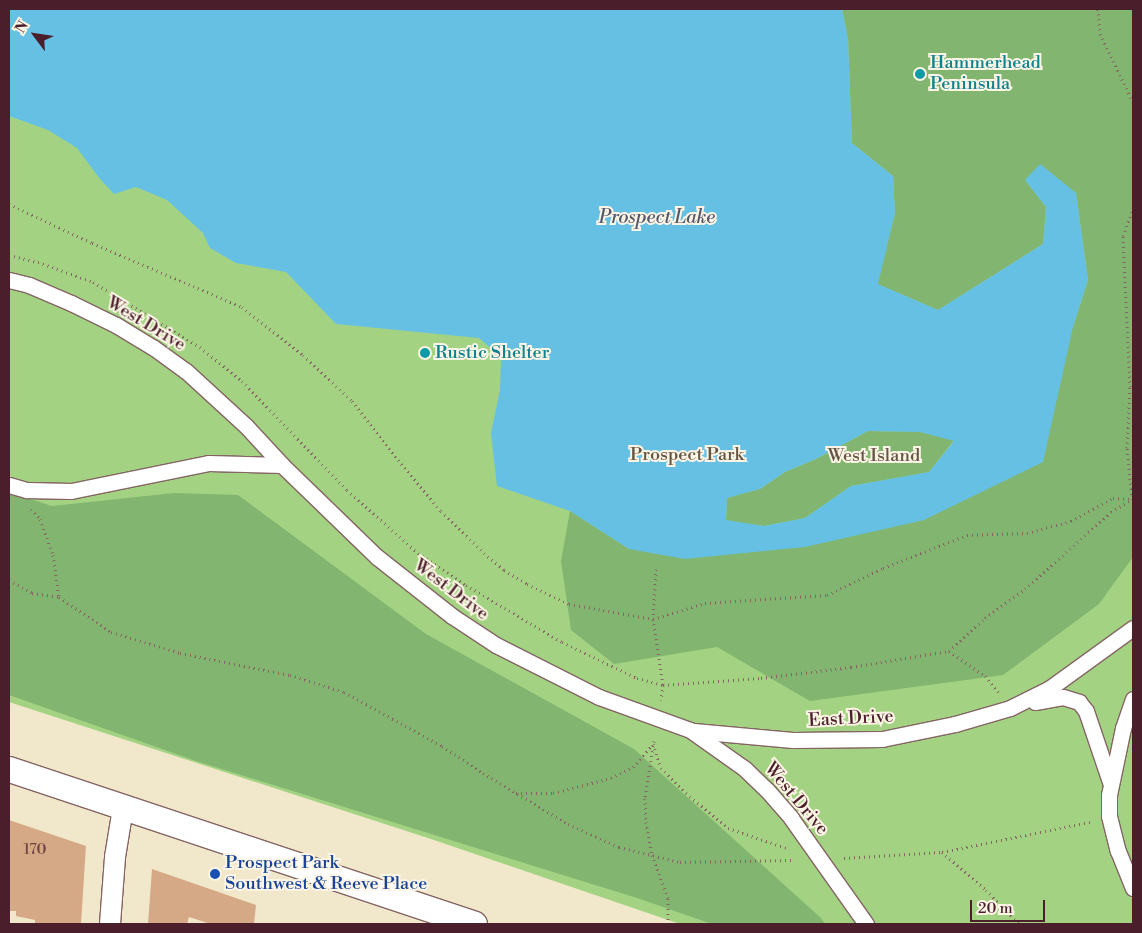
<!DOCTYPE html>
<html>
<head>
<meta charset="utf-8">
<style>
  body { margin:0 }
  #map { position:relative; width:1142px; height:933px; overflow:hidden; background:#f1e7cb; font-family:"Libre Bodoni",serif }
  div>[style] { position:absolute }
  .green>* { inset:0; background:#a3d382 }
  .forest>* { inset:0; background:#82b570 }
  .water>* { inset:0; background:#65c0e3 }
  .building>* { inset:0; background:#d5a985 }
  .path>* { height:3px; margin-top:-1.5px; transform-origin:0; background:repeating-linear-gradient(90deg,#846563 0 1px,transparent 0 5px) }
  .roads { filter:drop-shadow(1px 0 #846563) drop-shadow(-1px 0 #846563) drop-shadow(0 1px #846563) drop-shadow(0 -1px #846563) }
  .pedestrian>* { height:15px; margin:-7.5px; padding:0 7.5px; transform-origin:7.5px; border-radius:7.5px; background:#fff }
  .minor>* { height:20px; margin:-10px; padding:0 10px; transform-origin:10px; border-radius:10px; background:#fff }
  .tertiary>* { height:25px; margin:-12.5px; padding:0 12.5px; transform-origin:12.5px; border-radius:12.5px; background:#fff }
  .dots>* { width:14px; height:14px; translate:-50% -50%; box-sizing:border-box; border:2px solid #fcf5e5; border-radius:50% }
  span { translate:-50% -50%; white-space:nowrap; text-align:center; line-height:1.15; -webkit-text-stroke:4px #fcf5e5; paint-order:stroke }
  .number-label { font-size:15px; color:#6d4242 }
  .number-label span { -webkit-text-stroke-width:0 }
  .culture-label { font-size:18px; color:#0d838f }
  .left { translate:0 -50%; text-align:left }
  .street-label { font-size:18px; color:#4a1f2b }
  .park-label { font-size:18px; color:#655545 }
  .transit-label { font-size:18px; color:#164399 }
  .water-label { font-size:19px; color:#53576b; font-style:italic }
  .frame { position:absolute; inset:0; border:10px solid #4a1f2b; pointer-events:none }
  .north { position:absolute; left:10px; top:10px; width:50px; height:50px; -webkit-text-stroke:4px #fcf5e5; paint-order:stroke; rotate:301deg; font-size:14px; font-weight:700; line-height:20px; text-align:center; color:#4a1f2b }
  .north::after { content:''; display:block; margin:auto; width:18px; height:22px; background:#4a1f2b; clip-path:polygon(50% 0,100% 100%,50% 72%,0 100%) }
  .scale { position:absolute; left:970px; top:900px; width:75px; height:22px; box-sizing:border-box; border:2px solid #4a1f2b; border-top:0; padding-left:6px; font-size:15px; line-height:18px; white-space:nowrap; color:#4a1f2b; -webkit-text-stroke:4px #fcf5e5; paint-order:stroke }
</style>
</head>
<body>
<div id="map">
  <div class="green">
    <div style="clip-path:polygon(9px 9px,1133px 9px,1133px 924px,680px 924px,434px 840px,9px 702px)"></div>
  </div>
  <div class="forest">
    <div style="clip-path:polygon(842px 9px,1133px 9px,1133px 557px,1099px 604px,1003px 675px,810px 701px,717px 647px,614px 664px,571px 630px,561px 561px,570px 511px,629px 549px,924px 520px,1073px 327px,1088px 280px,1076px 193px,1025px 180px,1046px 207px,1043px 244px,938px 310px,877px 284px,895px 213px,893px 176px,852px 143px,848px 39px)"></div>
    <div style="clip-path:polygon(868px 431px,920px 432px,954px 440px,929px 472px,851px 486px,805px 518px,764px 526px,726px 521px,727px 498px,760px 489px,785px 472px,816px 459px)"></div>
    <div style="clip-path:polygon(9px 492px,52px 506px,174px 493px,238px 495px,426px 634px,634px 749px,821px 918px,825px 924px,712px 924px,637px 898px,196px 761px,9px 695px)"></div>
  </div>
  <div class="water">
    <div style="clip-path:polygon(evenodd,9px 9px,842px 9px,848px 39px,852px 143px,893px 176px,895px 213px,878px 284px,938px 310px,1043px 244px,1046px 207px,1025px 180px,1040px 164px,1076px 193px,1088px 280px,1073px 327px,1043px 462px,924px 520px,805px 547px,685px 559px,629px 549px,570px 511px,497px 486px,491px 433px,500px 390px,501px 357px,479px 338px,336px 324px,286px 272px,236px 263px,210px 248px,203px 233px,167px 200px,136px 187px,114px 194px,100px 179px,77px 148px,48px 130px,9px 116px,9px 9px,868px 431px,920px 432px,954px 441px,929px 472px,851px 486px,805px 518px,764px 526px,726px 520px,727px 498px,760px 489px,785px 472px,816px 459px,868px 431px)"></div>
  </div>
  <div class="building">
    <div style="clip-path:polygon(9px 820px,86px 846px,81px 924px,35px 923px,35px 920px,16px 916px,16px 911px,9px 911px)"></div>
    <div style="clip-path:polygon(152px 869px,256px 905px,254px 924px,211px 924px,189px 917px,187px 924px,148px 924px)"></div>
  </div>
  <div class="path">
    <div style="left:1098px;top:9px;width:25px;rotate:85deg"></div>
    <div style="left:1100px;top:34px;width:76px;rotate:64.1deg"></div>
    <div style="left:9px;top:204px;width:92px;rotate:25.2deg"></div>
    <div style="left:92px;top:243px;width:163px;rotate:23.1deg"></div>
    <div style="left:242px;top:307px;width:78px;rotate:38.2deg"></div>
    <div style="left:303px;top:355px;width:67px;rotate:43.2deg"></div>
    <div style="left:352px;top:401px;width:75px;rotate:52.1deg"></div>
    <div style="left:398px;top:460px;width:67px;rotate:49.9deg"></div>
    <div style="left:441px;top:511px;width:60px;rotate:44.3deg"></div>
    <div style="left:484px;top:553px;width:26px;rotate:40deg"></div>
    <div style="left:504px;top:570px;width:27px;rotate:31deg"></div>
    <div style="left:527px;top:584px;width:47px;rotate:25.5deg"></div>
    <div style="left:569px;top:604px;width:85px;rotate:10.1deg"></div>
    <div style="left:653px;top:619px;width:54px;rotate:-17.1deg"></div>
    <div style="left:705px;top:603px;width:122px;rotate:-3.8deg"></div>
    <div style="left:827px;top:595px;width:62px;rotate:-25.7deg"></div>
    <div style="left:883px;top:568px;width:90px;rotate:-21.4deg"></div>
    <div style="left:967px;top:535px;width:60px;rotate:-1.9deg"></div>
    <div style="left:1027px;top:533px;width:46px;rotate:-15.3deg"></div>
    <div style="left:1071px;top:521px;width:48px;rotate:-28.7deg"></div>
    <div style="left:1113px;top:498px;width:18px;rotate:3deg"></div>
    <div style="left:9px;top:255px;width:30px;rotate:14deg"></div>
    <div style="left:38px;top:262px;width:59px;rotate:20deg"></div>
    <div style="left:93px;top:282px;width:125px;rotate:31.3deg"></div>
    <div style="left:200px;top:347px;width:54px;rotate:39deg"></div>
    <div style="left:242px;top:381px;width:151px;rotate:46.1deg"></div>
    <div style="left:347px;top:490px;width:95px;rotate:41.6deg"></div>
    <div style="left:418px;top:553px;width:58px;rotate:33.7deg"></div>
    <div style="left:466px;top:585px;width:112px;rotate:30.7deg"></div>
    <div style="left:562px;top:642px;width:83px;rotate:25.6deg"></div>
    <div style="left:637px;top:678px;width:27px;rotate:15deg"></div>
    <div style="left:663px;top:685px;width:98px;rotate:-4.1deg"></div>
    <div style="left:761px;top:678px;width:91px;rotate:-7deg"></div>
    <div style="left:851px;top:667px;width:99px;rotate:-9.3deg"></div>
    <div style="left:949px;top:651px;width:49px;rotate:-42.5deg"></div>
    <div style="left:985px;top:618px;width:49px;rotate:-35.9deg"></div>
    <div style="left:1025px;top:589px;width:115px;rotate:-41.8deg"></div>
    <div style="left:1111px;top:512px;width:26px;rotate:-31deg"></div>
    <div style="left:1132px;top:499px;width:51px;rotate:-95.6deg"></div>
    <div style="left:1127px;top:448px;width:61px;rotate:-87.2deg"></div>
    <div style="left:1130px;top:387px;width:151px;rotate:-92.7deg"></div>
    <div style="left:1123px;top:236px;width:30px;rotate:-70deg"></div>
    <div style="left:31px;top:509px;width:13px;rotate:48deg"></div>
    <div style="left:40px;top:519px;width:38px;rotate:70deg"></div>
    <div style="left:53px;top:555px;width:42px;rotate:81.9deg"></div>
    <div style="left:656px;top:569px;width:50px;rotate:93.4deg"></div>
    <div style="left:653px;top:619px;width:67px;rotate:81.4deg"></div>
    <div style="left:663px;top:685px;width:15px;rotate:98deg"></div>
    <div style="left:9px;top:580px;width:26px;rotate:29deg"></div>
    <div style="left:32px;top:593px;width:27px;rotate:8deg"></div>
    <div style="left:59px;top:597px;width:63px;rotate:33.9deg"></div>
    <div style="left:111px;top:632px;width:72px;rotate:16.9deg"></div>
    <div style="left:180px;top:653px;width:112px;rotate:11.3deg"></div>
    <div style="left:290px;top:675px;width:57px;rotate:17.5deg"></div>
    <div style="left:344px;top:692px;width:112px;rotate:28.9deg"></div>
    <div style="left:442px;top:746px;width:49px;rotate:33.4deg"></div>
    <div style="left:483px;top:773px;width:99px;rotate:31deg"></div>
    <div style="left:568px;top:824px;width:56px;rotate:24.3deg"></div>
    <div style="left:619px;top:847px;width:63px;rotate:13.8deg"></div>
    <div style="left:680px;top:862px;width:115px;rotate:-1deg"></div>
    <div style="left:949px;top:651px;width:44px;rotate:34.8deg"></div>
    <div style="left:985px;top:676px;width:21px;rotate:51deg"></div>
    <div style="left:654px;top:741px;width:58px;rotate:99deg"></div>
    <div style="left:645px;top:798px;width:24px;rotate:88deg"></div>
    <div style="left:646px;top:822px;width:34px;rotate:80deg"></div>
    <div style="left:652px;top:855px;width:46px;rotate:69.6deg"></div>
    <div style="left:668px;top:898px;width:26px;rotate:90deg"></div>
    <div style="left:653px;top:744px;width:25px;rotate:72deg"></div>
    <div style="left:661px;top:768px;width:35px;rotate:45deg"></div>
    <div style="left:686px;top:793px;width:55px;rotate:39.8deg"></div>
    <div style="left:728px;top:828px;width:65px;rotate:19deg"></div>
    <div style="left:516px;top:793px;width:37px"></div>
    <div style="left:553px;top:793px;width:60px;rotate:-14.5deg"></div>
    <div style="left:611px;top:778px;width:25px;rotate:-27deg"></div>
    <div style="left:633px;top:767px;width:29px;rotate:-49deg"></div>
    <div style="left:942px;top:852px;width:58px;rotate:40.8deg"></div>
    <div style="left:986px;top:890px;width:47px;rotate:45.9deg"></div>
    <div style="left:844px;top:858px;width:98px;rotate:-3.5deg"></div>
    <div style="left:942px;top:852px;width:151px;rotate:-11.5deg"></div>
  </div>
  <div class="roads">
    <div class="pedestrian">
      <div style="left:9px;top:280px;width:21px;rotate:14deg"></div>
      <div style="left:29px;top:285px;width:46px;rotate:23.2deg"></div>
      <div style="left:71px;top:303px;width:50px;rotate:26.1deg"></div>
      <div style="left:116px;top:325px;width:44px;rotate:31.2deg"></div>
      <div style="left:154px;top:348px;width:39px;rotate:36deg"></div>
      <div style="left:186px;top:371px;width:81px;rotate:42.5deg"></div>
      <div style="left:246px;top:426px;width:53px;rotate:47.3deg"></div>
      <div style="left:282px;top:465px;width:132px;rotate:44.1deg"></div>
      <div style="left:377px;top:557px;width:95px;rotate:38.2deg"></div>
      <div style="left:452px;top:616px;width:53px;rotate:33.4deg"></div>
      <div style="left:496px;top:645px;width:115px;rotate:26.8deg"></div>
      <div style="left:599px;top:697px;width:97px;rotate:19.9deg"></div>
      <div style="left:690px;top:730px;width:67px;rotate:35.3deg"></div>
      <div style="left:745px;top:769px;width:30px;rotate:44deg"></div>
      <div style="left:767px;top:790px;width:37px;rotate:49deg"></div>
      <div style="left:791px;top:818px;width:130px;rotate:54.7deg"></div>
      <div style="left:9px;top:485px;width:19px;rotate:16deg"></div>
      <div style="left:27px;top:490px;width:44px;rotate:1.3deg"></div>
      <div style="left:71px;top:491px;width:141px;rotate:-11.5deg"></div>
      <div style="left:209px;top:463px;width:73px;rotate:1.6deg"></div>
      <div style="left:1133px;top:699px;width:31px;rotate:109deg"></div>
      <div style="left:1123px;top:728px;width:68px;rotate:101.8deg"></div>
      <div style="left:1109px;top:795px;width:21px;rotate:90deg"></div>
      <div style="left:1109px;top:816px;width:36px;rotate:76deg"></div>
      <div style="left:1118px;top:851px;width:40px;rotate:68deg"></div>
      <div style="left:1035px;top:702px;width:28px;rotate:-10deg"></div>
      <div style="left:1063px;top:697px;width:17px;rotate:17deg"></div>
      <div style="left:1079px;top:702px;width:11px;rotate:52deg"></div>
      <div style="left:1086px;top:711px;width:75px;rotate:71.3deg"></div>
      <div style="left:694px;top:731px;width:99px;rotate:5.2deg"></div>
      <div style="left:793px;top:740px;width:89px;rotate:-0.6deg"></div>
      <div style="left:882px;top:739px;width:75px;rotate:-11.6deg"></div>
      <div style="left:955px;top:724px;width:57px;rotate:-16.2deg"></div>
      <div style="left:1010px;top:708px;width:45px;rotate:-26.6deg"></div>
      <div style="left:1050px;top:688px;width:102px;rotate:-35.9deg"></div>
    </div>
    <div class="minor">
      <div style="left:110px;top:924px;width:67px;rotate:-85.7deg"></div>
      <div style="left:115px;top:857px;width:50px;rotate:-80.7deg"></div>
    </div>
    <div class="tertiary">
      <div style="left:9px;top:769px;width:490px;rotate:18.4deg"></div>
    </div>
  </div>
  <div class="dots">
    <div style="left:920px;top:74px;background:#0f9aa8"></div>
    <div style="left:425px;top:353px;background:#0f9aa8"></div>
    <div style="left:215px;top:874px;background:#1a4fb4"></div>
  </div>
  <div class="number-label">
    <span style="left:35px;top:850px">170</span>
  </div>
  <div class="culture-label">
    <span class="left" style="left:930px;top:74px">Hammerhead<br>Peninsula</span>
    <span class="left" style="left:435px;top:353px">Rustic Shelter</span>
  </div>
  <div class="street-label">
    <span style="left:146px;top:324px;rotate:31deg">West Drive</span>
    <span style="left:451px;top:590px;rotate:37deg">West Drive</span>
    <span style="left:851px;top:719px;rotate:-3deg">East Drive</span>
    <span style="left:796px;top:799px;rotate:50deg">West Drive</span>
  </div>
  <div class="park-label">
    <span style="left:687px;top:455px">Prospect Park</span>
    <span style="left:874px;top:456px">West Island</span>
  </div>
  <div class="transit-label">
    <span class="left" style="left:225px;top:874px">Prospect Park<br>Southwest &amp; Reeve Place</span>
  </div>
  <div class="water-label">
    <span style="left:657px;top:218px">Prospect Lake</span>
  </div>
  <div class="frame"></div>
  <div class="north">N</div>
  <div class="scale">20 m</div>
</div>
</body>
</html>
